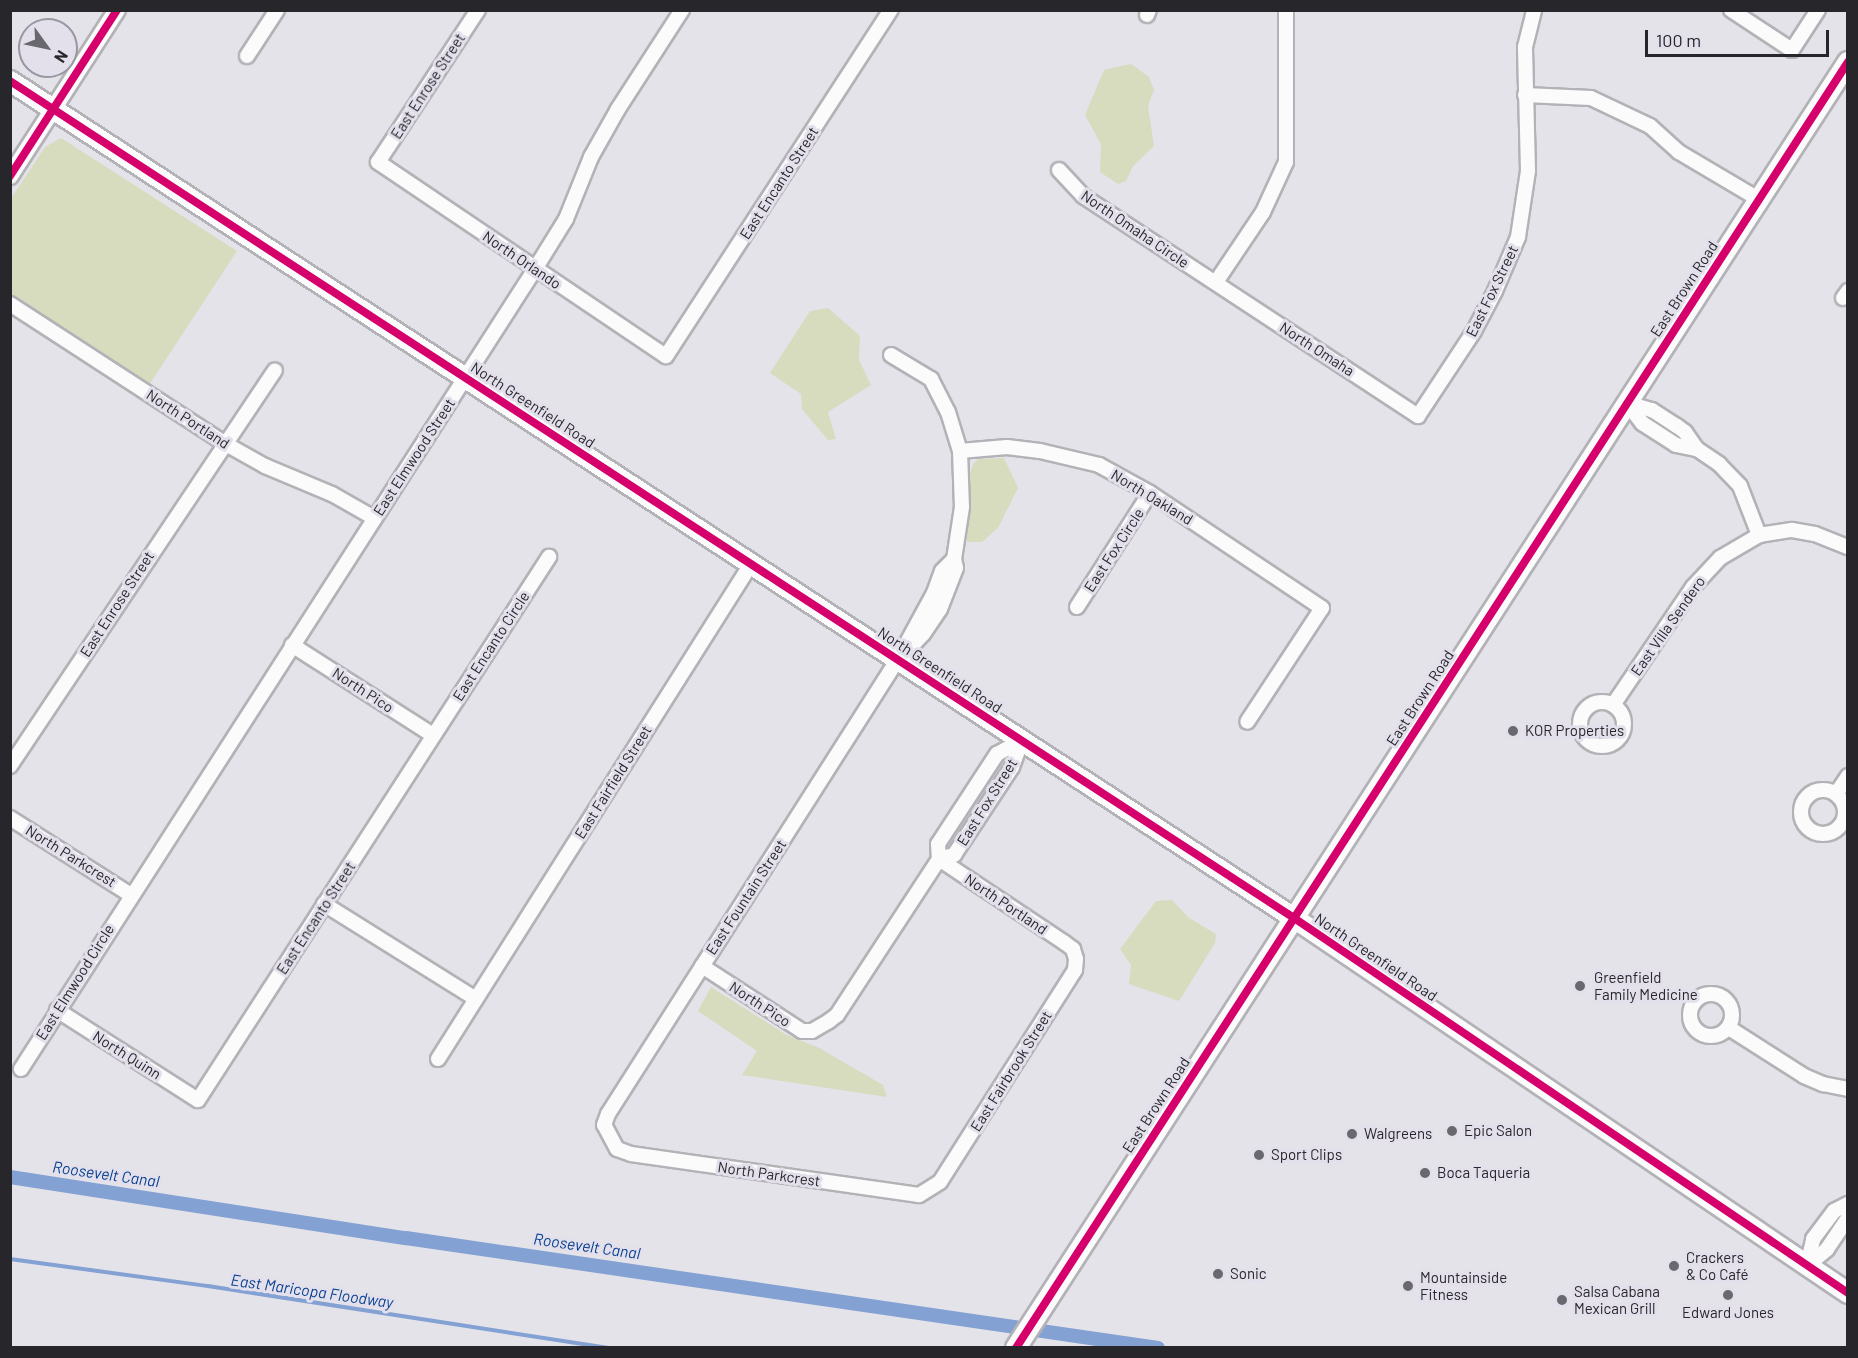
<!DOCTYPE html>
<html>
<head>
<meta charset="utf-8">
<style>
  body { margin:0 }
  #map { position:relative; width:1858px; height:1358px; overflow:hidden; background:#e4e3e9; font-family:Barlow,sans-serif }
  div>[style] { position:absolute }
  .green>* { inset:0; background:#d6dcbd }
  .stream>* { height:4px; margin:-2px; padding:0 2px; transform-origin:2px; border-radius:2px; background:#83a1d3 }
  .canal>* { height:14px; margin:-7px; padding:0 7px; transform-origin:7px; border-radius:7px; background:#83a1d3 }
  .roads { filter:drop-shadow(2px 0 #b3b2b6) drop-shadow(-2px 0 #b3b2b6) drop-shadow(0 2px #b3b2b6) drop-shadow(0 -2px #b3b2b6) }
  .minor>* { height:14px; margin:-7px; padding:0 7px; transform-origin:7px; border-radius:7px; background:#fbfbfc }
  .minor>.ring { margin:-7px; padding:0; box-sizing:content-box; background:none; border:14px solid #fbfbfc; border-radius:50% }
  .tertiary>* { height:16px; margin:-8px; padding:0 8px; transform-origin:8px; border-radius:8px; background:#fbfbfc }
  .secondary>* { height:20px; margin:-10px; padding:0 10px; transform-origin:10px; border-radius:10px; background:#fbfbfc }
  .cycleway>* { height:8px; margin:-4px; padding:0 4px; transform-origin:4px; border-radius:4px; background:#d6006c }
  .dots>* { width:16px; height:16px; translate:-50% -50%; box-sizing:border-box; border:3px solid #e3e0ec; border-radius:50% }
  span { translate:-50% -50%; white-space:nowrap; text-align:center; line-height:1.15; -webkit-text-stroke:6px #e3e0ec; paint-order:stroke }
  .street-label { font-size:15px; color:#27262b }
  .poi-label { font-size:15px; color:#27262b }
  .left { translate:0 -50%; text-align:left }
  .water-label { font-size:16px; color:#094191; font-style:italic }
  .frame { position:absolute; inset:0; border:12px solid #27262b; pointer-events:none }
  .north { position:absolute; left:18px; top:18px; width:60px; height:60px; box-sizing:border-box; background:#e3e0ec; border:2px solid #98969f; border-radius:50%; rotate:123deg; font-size:16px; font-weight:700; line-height:24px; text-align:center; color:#27262b }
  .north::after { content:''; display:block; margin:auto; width:21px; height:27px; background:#69686e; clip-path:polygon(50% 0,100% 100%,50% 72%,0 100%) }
  .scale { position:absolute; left:1645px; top:30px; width:184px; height:27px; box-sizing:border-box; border:3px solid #27262b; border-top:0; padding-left:8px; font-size:18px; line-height:21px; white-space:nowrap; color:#27262b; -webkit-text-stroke:4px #e3e0ec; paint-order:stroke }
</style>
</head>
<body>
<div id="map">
  <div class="green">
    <div style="clip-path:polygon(1131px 64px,1149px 77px,1154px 90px,1148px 106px,1154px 146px,1133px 166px,1126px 181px,1118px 184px,1100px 172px,1101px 144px,1085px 115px,1104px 70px)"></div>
    <div style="clip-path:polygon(61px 138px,237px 251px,147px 388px,11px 301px,10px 200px,45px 147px)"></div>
    <div style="clip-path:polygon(828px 308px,860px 336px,859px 360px,871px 385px,828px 412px,836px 439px,828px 440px,802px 409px,801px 394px,770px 373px,810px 311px)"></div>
    <div style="clip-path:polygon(1004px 458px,1018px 488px,998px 528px,982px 542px,967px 542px,969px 477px,973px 464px,978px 459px)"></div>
    <div style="clip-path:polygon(1172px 900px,1189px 918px,1216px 934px,1215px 943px,1179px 1001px,1129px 984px,1131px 965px,1120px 949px,1156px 901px)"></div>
    <div style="clip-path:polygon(711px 987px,785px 1034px,819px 1048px,883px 1085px,887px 1097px,742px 1075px,757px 1051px,698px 1011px)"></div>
  </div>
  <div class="stream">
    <div style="left:10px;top:1259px;width:200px;rotate:7.8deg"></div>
    <div style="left:208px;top:1286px;width:407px;rotate:8.8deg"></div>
  </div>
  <div class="canal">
    <div style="left:10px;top:1177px;width:401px;rotate:8.8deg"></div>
    <div style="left:406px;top:1238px;width:760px;rotate:8.32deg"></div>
  </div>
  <div class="roads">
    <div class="minor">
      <div style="left:478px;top:10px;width:182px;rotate:123.3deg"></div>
      <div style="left:378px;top:162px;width:347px;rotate:34deg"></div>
      <div style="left:666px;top:356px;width:413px;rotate:-57deg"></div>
      <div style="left:1731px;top:10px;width:73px;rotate:33.3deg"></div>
      <div style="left:1792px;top:50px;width:48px;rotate:-57deg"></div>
      <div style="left:1147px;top:15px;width:5px;rotate:-68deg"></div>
      <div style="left:247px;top:56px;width:55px;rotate:-56.9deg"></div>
      <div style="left:1525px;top:95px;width:66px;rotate:2.6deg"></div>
      <div style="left:1591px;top:98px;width:65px;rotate:25.4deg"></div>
      <div style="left:1650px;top:126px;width:39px;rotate:42deg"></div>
      <div style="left:1679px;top:152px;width:92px;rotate:30.7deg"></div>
      <div style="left:1059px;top:170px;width:35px;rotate:47deg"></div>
      <div style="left:1083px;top:196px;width:401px;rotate:33.3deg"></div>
      <div style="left:1418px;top:416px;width:102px;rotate:-56.6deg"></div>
      <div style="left:1474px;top:331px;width:45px;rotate:-62.3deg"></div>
      <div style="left:1495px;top:291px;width:59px;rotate:-66.9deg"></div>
      <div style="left:1518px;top:237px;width:67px;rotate:-81.4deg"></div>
      <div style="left:1528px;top:171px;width:124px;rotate:-91.4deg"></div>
      <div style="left:1525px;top:47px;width:38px;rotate:-76deg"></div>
      <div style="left:1216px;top:282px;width:84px;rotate:-56.1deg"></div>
      <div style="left:1263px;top:212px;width:55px;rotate:-65.3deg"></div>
      <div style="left:1286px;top:162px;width:152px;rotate:-90deg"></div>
      <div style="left:1843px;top:298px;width:9px;rotate:-54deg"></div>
      <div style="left:10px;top:304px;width:255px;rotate:33deg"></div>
      <div style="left:224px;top:443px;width:47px;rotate:29.3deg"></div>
      <div style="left:265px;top:466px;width:73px;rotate:22.7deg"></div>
      <div style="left:332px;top:494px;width:48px;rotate:29.7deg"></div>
      <div style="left:891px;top:355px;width:47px;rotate:31deg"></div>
      <div style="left:931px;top:379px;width:37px;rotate:63deg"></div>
      <div style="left:948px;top:412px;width:41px;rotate:72.9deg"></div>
      <div style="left:960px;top:451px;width:56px;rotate:88deg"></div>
      <div style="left:962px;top:507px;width:53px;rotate:98.7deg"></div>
      <div style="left:954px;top:559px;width:9px;rotate:77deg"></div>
      <div style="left:956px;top:568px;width:44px;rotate:111.3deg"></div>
      <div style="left:940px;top:609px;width:30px;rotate:124deg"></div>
      <div style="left:923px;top:634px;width:23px;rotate:133deg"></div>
      <div style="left:1627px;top:403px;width:26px;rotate:16deg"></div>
      <div style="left:1652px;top:410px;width:30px;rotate:33deg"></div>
      <div style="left:1677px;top:426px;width:10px;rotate:37deg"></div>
      <div style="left:1685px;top:432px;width:21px;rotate:55deg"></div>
      <div style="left:1697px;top:449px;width:27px;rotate:34deg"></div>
      <div style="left:1719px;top:464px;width:30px;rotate:46deg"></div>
      <div style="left:1740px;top:486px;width:53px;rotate:68.8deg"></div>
      <div style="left:1627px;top:403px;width:25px;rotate:53deg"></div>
      <div style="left:1642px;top:423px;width:40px;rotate:32.9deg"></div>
      <div style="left:1676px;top:445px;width:21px;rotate:11deg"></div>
      <div style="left:960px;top:451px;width:47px;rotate:-4.9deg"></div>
      <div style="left:1007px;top:447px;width:33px;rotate:7deg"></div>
      <div style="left:1040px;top:451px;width:61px;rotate:13.3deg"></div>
      <div style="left:1099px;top:465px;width:58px;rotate:28.8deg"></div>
      <div style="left:1150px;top:493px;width:207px;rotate:33.8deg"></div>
      <div style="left:1322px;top:608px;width:136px;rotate:123.3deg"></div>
      <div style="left:1077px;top:607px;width:135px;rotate:-57.4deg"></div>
      <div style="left:292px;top:645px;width:167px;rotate:32.6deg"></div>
      <div class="ring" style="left:1580px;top:702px;width:30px;height:30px"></div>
      <div style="left:1613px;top:705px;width:143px;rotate:-55.9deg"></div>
      <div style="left:1693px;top:587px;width:40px;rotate:-47deg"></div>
      <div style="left:1720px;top:558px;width:45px;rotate:-30.5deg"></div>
      <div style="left:1759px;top:535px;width:33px;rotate:-9deg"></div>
      <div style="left:1792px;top:530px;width:23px;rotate:10deg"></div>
      <div style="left:1815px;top:534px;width:35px;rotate:22deg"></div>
      <div style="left:10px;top:766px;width:476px;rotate:-56.2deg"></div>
      <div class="ring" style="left:1801px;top:790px;width:30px;height:30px"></div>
      <div style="left:1836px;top:794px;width:22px;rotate:-56deg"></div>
      <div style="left:10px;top:818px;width:143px;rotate:32.5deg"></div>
      <div style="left:939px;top:859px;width:151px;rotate:33.7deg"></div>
      <div style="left:1065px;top:943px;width:10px;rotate:37deg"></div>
      <div style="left:1073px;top:949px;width:10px;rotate:73deg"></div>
      <div style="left:1076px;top:959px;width:11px;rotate:95deg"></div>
      <div style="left:1075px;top:970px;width:251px;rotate:122.5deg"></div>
      <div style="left:940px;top:1182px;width:25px;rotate:148deg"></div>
      <div style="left:919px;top:1195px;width:291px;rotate:-171.9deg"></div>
      <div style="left:631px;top:1154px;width:15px;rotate:-160deg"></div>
      <div style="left:617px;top:1149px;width:27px;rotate:-118deg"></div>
      <div style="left:604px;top:1125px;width:12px;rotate:-70deg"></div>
      <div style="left:608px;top:1114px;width:540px;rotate:-57.49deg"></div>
      <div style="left:898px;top:659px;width:75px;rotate:-61.4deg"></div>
      <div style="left:934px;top:593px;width:23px;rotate:-70deg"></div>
      <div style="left:942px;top:571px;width:17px;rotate:-45deg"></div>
      <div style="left:939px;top:859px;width:16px;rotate:-15deg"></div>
      <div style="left:954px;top:855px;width:105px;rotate:-56.6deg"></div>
      <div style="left:1012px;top:767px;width:29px;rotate:-70deg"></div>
      <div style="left:324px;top:904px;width:179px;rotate:32deg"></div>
      <div style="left:702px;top:966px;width:119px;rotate:33deg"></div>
      <div style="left:802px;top:1031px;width:10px"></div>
      <div style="left:812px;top:1031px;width:20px;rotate:-30deg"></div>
      <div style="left:829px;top:1021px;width:10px;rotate:-37deg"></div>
      <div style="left:837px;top:1015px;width:186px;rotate:-56.8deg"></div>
      <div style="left:939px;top:859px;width:15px;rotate:-94deg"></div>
      <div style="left:938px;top:844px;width:108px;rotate:-56.8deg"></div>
      <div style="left:997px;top:754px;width:29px;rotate:-29deg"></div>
      <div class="ring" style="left:1690px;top:994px;width:28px;height:28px"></div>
      <div style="left:57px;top:1010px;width:167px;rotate:32.6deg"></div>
      <div style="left:198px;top:1100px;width:647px;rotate:-57.12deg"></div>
      <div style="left:1729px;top:1028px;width:89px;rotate:32.6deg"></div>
      <div style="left:1804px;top:1076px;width:21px;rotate:23deg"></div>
      <div style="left:1823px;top:1084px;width:25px;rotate:11deg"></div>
      <div style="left:438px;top:1059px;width:586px;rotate:-57.69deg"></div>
      <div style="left:21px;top:1069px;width:951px;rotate:-57.28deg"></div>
      <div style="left:535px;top:269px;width:59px;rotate:-58.2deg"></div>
      <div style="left:566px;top:219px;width:67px;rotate:-68deg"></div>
      <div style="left:591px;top:157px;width:55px;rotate:-60.6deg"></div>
      <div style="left:618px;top:109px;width:118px;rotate:-57.1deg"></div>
      <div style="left:1807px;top:1266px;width:28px;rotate:-77deg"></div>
      <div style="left:1813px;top:1239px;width:35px;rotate:-53deg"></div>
      <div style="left:1834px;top:1211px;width:16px;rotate:-27deg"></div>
      <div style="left:1807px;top:1266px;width:26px;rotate:-40deg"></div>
      <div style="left:1827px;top:1249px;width:37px;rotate:-56deg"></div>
    </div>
    <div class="tertiary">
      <div style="left:10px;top:176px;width:197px;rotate:-57.2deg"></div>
    </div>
    <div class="secondary">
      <div style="left:10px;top:81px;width:1533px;rotate:33.1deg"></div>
      <div style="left:1294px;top:918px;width:669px;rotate:34.09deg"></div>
      <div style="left:1016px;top:1348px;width:1532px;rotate:-57.1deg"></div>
    </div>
  </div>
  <div class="cycleway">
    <div style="left:10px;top:81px;width:1533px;rotate:33.1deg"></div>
    <div style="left:1294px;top:918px;width:669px;rotate:34.09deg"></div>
    <div style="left:10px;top:176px;width:197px;rotate:-57.2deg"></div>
    <div style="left:1016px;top:1348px;width:1532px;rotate:-57.1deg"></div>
  </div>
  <div class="dots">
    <div style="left:1513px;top:731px;background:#69686e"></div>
    <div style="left:1580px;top:986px;background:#69686e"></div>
    <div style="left:1452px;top:1131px;background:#69686e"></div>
    <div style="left:1352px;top:1134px;background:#69686e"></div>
    <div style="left:1259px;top:1155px;background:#69686e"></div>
    <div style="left:1425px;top:1173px;background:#69686e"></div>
    <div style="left:1674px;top:1266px;background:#69686e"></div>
    <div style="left:1218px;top:1274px;background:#69686e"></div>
    <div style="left:1408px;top:1286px;background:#69686e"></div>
    <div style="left:1728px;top:1295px;background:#69686e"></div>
    <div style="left:1562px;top:1300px;background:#69686e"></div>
  </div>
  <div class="street-label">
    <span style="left:428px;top:86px;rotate:-57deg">East Enrose Street</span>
    <span style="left:779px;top:183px;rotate:-57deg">East Encanto Street</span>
    <span style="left:1135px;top:229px;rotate:34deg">North Omaha Circle</span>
    <span style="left:522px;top:260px;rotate:34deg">North Orlando</span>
    <span style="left:1684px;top:289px;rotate:-57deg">East Brown Road</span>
    <span style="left:1492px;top:291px;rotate:-64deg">East Fox Street</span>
    <span style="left:1317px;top:349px;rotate:33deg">North Omaha</span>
    <span style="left:533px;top:405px;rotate:33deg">North Greenfield Road</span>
    <span style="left:188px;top:419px;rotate:33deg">North Portland</span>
    <span style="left:414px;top:457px;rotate:-57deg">East Elmwood Street</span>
    <span style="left:1152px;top:497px;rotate:31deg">North Oakland</span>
    <span style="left:1114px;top:550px;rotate:-57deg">East Fox Circle</span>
    <span style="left:117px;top:604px;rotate:-57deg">East Enrose Street</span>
    <span style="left:1668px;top:626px;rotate:-55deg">East Villa Sendero</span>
    <span style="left:491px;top:646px;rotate:-57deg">East Encanto Circle</span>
    <span style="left:940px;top:670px;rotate:33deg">North Greenfield Road</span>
    <span style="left:363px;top:690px;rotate:33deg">North Pico</span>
    <span style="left:1420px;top:698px;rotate:-57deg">East Brown Road</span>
    <span style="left:613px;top:782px;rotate:-58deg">East Fairfield Street</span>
    <span style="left:987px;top:802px;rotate:-58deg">East Fox Street</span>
    <span style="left:71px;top:856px;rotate:32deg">North Parkcrest</span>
    <span style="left:746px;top:897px;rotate:-57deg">East Fountain Street</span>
    <span style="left:1006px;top:904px;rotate:34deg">North Portland</span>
    <span style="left:316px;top:918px;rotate:-57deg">East Encanto Street</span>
    <span style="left:1376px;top:957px;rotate:34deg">North Greenfield Road</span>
    <span style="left:75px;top:982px;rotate:-58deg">East Elmwood Circle</span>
    <span style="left:760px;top:1004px;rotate:33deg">North Pico</span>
    <span style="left:127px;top:1055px;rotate:32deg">North Quinn</span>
    <span style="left:1011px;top:1071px;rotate:-58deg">East Fairbrook Street</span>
    <span style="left:1156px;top:1105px;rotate:-57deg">East Brown Road</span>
    <span style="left:769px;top:1174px;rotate:8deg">North Parkcrest</span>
  </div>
  <div class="poi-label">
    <span class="left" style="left:1525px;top:731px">KOR Properties</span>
    <span class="left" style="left:1594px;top:986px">Greenfield<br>Family Medicine</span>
    <span class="left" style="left:1464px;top:1131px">Epic Salon</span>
    <span class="left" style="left:1364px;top:1134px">Walgreens</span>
    <span class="left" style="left:1271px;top:1155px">Sport Clips</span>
    <span class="left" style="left:1437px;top:1173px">Boca Taqueria</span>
    <span class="left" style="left:1686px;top:1266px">Crackers<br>&amp; Co Café</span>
    <span class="left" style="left:1230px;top:1274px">Sonic</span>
    <span class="left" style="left:1420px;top:1286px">Mountainside<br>Fitness</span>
    <span class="left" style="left:1574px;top:1300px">Salsa Cabana<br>Mexican Grill</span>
    <span style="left:1728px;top:1313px">Edward Jones</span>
  </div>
  <div class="water-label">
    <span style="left:106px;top:1174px;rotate:8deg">Roosevelt Canal</span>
    <span style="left:587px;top:1246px;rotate:8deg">Roosevelt Canal</span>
    <span style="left:312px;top:1291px;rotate:8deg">East Maricopa Floodway</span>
  </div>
  <div class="frame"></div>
  <div class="north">N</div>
  <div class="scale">100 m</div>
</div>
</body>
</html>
